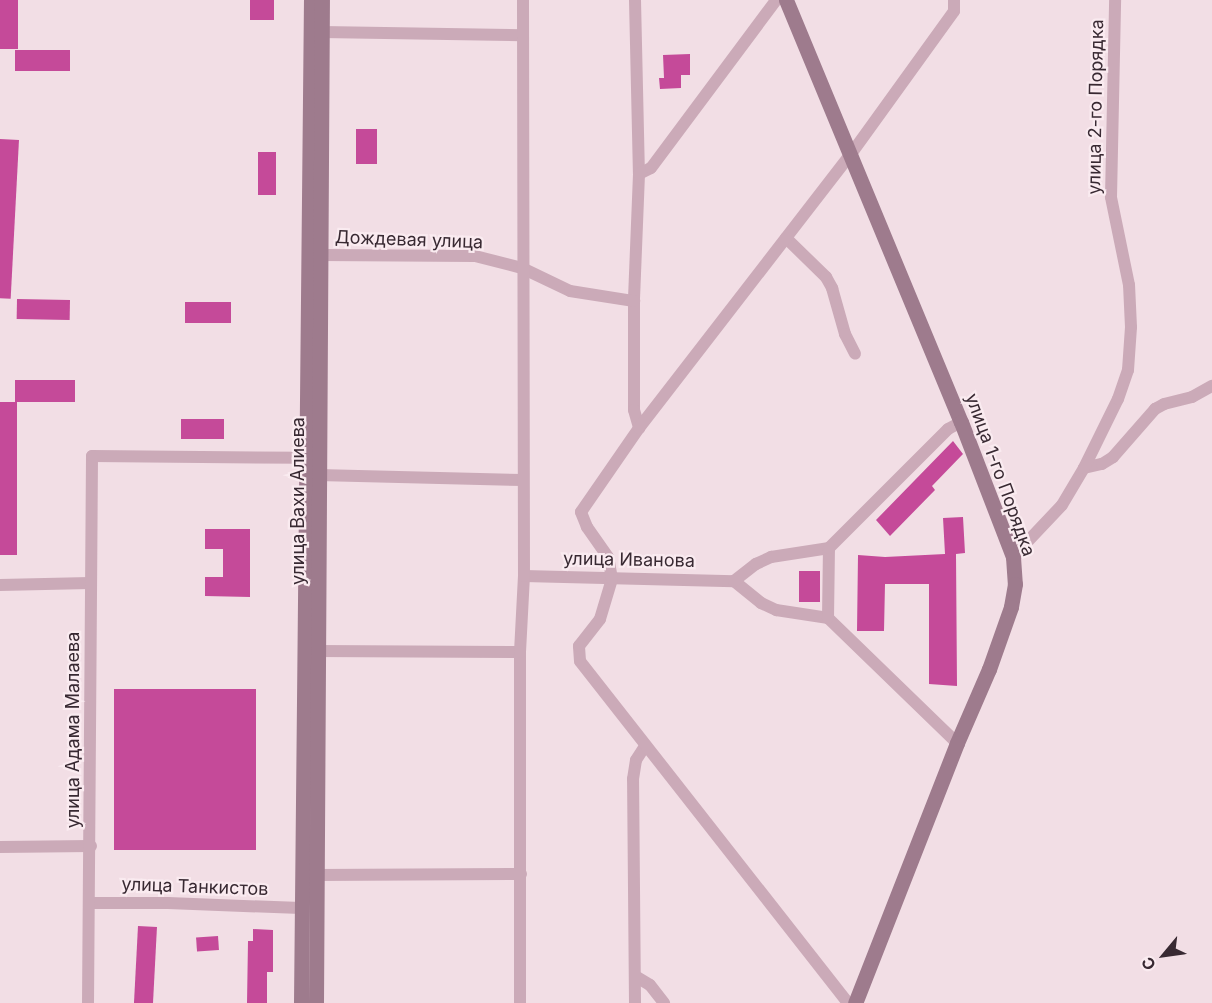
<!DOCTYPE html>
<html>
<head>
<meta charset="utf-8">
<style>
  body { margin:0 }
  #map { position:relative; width:1212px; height:1003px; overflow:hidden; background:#f2dee5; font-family:Inter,sans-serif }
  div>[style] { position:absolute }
  .building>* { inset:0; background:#c54a99; transform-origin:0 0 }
  .street>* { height:12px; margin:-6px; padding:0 6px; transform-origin:6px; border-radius:6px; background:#cbaab8 }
  .secondary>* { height:15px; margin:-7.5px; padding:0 7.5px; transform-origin:7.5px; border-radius:7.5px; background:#9e7b8d }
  span { translate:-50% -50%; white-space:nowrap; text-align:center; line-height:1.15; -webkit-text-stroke:4.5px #faebf0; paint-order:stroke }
  .street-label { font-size:18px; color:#382932 }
  .north { position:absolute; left:1134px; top:925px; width:60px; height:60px; -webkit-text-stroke:4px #faebf0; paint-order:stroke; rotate:241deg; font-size:16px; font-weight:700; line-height:24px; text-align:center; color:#382932 }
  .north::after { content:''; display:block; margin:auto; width:21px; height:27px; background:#382932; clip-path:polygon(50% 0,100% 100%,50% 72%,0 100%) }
</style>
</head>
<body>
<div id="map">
  <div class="building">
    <div style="left:0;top:0;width:18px;height:49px"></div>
    <div style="left:250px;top:0;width:24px;height:20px"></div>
    <div style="left:15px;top:50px;width:55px;height:21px"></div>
    <div style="clip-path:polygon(690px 54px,690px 75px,681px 75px,681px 88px,660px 89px,659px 78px,664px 78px,663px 55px)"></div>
    <div style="left:356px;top:129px;width:21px;height:35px"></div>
    <div style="left:0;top:139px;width:19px;height:159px;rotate:3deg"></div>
    <div style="left:258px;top:152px;width:18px;height:43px"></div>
    <div style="left:17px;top:299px;width:53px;height:20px;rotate:1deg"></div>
    <div style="left:185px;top:302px;width:46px;height:21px"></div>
    <div style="left:15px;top:380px;width:60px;height:22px"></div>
    <div style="left:17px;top:402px;width:153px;height:17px;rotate:90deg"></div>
    <div style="left:224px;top:419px;width:20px;height:43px;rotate:90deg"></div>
    <div style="clip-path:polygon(953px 441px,963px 454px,932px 486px,935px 490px,890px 536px,876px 520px)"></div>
    <div style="clip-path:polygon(963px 517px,965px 553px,956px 554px,957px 686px,929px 684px,929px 584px,885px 584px,884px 631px,857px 631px,858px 555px,885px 557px,945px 554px,943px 518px)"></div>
    <div style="clip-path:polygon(205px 529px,250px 529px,250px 597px,205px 596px,205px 577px,223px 577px,223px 549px,205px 549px)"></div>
    <div style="left:799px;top:571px;width:21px;height:31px"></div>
    <div style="left:114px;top:689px;width:142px;height:161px"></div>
    <div style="left:138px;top:926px;width:19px;height:77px;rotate:3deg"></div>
    <div style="clip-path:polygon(253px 929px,273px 930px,273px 972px,267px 972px,267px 1003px,247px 1003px,248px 941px,253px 941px)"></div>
    <div style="left:218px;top:936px;width:14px;height:22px;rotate:86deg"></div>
  </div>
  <div class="street">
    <div style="left:635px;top:0;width:174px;rotate:88.7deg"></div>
    <div style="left:639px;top:174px;width:127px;rotate:92.3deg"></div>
    <div style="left:634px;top:301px;width:109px;rotate:90deg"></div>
    <div style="left:634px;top:410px;width:19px;rotate:74deg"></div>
    <div style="left:322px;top:32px;width:200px;rotate:0.9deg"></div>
    <div style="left:639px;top:174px;width:13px;rotate:-27deg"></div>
    <div style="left:651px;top:168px;width:209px;rotate:-53.3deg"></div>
    <div style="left:786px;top:238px;width:56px;rotate:44.3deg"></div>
    <div style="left:826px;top:277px;width:13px;rotate:61deg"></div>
    <div style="left:832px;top:288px;width:48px;rotate:74.2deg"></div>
    <div style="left:845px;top:334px;width:22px;rotate:63deg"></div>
    <div style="left:320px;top:255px;width:155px;rotate:0.4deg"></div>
    <div style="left:475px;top:256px;width:49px;rotate:14.3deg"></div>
    <div style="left:522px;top:268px;width:53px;rotate:25.6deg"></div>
    <div style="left:570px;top:291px;width:65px;rotate:8.9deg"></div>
    <div style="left:1084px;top:468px;width:18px;rotate:-13deg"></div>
    <div style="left:1102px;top:464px;width:13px;rotate:-32deg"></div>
    <div style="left:1113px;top:457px;width:64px;rotate:-48.8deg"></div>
    <div style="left:1155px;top:409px;width:10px;rotate:-29deg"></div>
    <div style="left:1164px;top:404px;width:29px;rotate:-14deg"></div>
    <div style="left:1192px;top:397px;width:23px;rotate:-29deg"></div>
    <div style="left:318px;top:475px;width:205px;rotate:1.4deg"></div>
    <div style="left:1013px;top:557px;width:71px;rotate:-46.7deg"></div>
    <div style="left:1062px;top:505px;width:43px;rotate:-59.3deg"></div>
    <div style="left:1084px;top:468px;width:77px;rotate:-63.8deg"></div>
    <div style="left:1118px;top:399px;width:31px;rotate:-71deg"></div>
    <div style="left:1128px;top:370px;width:43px;rotate:-86deg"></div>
    <div style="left:1131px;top:327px;width:42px;rotate:-92.7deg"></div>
    <div style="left:1129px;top:285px;width:90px;rotate:-101.6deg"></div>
    <div style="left:1111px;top:197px;width:197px;rotate:-88.8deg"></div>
    <div style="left:524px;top:576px;width:210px;rotate:1.4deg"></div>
    <div style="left:734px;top:581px;width:35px;rotate:39deg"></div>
    <div style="left:761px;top:603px;width:17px;rotate:25deg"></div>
    <div style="left:776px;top:610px;width:53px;rotate:8.7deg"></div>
    <div style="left:734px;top:581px;width:28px;rotate:-38deg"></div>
    <div style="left:756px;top:564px;width:17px;rotate:-25deg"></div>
    <div style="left:771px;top:557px;width:59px;rotate:-8.8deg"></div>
    <div style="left:0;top:585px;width:90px;rotate:-1.3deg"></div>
    <div style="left:316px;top:651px;width:204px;rotate:0.3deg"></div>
    <div style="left:957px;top:743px;width:180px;rotate:-135.9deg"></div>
    <div style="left:828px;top:618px;width:70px;rotate:-89.2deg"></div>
    <div style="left:829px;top:548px;width:168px;rotate:-45deg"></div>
    <div style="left:948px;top:429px;width:15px;rotate:-28deg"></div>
    <div style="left:0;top:847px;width:91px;rotate:-0.6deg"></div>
    <div style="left:315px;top:875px;width:206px;rotate:-0.3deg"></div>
    <div style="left:89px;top:903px;width:79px"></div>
    <div style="left:168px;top:903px;width:133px;rotate:2.2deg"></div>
    <div style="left:635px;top:976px;width:17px;rotate:31deg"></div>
    <div style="left:650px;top:985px;width:23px;rotate:52deg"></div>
    <div style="left:88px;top:1003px;width:547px;rotate:-89.58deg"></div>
    <div style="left:92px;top:456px;width:213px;rotate:0.5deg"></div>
    <div style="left:520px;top:1003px;width:351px;rotate:-90deg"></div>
    <div style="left:520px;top:652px;width:76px;rotate:-87deg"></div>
    <div style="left:524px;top:576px;width:576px;rotate:-90.1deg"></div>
    <div style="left:635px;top:1003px;width:224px;rotate:-90.5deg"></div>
    <div style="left:633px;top:779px;width:19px;rotate:-81deg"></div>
    <div style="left:636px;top:760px;width:17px;rotate:-57deg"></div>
    <div style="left:848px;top:1003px;width:434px;rotate:-128.1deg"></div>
    <div style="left:580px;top:661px;width:15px;rotate:-94deg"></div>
    <div style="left:579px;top:646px;width:34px;rotate:-52deg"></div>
    <div style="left:600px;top:619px;width:42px;rotate:-73.3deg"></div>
    <div style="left:612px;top:579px;width:22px;rotate:-100deg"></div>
    <div style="left:608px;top:557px;width:37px;rotate:-125deg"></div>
    <div style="left:587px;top:527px;width:16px;rotate:-112deg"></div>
    <div style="left:581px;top:512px;width:102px;rotate:-55.4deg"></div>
    <div style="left:639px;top:428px;width:346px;rotate:-52.3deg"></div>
    <div style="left:851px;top:154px;width:176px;rotate:-54.2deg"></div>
    <div style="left:954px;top:11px;width:11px;rotate:-90deg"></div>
  </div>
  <div class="secondary">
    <div style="left:786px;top:0;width:457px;rotate:67.5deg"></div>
    <div style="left:961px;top:422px;width:145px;rotate:68.9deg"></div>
    <div style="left:1013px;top:557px;width:27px;rotate:86deg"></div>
    <div style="left:1015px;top:584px;width:23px;rotate:100deg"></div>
    <div style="left:1011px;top:607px;width:66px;rotate:109.5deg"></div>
    <div style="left:989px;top:669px;width:81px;rotate:113.4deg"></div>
    <div style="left:957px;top:743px;width:279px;rotate:111.4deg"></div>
    <div style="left:301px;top:1003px;width:1003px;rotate:-89.43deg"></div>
    <div style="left:316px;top:1003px;width:1003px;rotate:-89.66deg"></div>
  </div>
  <div class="street-label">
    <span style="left:1096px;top:107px;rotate:-89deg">улица 2-го Порядка</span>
    <span style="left:409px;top:240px;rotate:2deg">Дождевая улица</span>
    <span style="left:1000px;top:475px;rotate:70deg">улица 1-го Порядка</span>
    <span style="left:298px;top:501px;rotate:-90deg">улица Вахи Алиева</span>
    <span style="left:629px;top:560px;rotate:1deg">улица Иванова</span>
    <span style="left:73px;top:730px;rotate:-90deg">улица Адама Малаева</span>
    <span style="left:195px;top:887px;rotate:2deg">улица Танкистов</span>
  </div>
  <div class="north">С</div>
</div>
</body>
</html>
